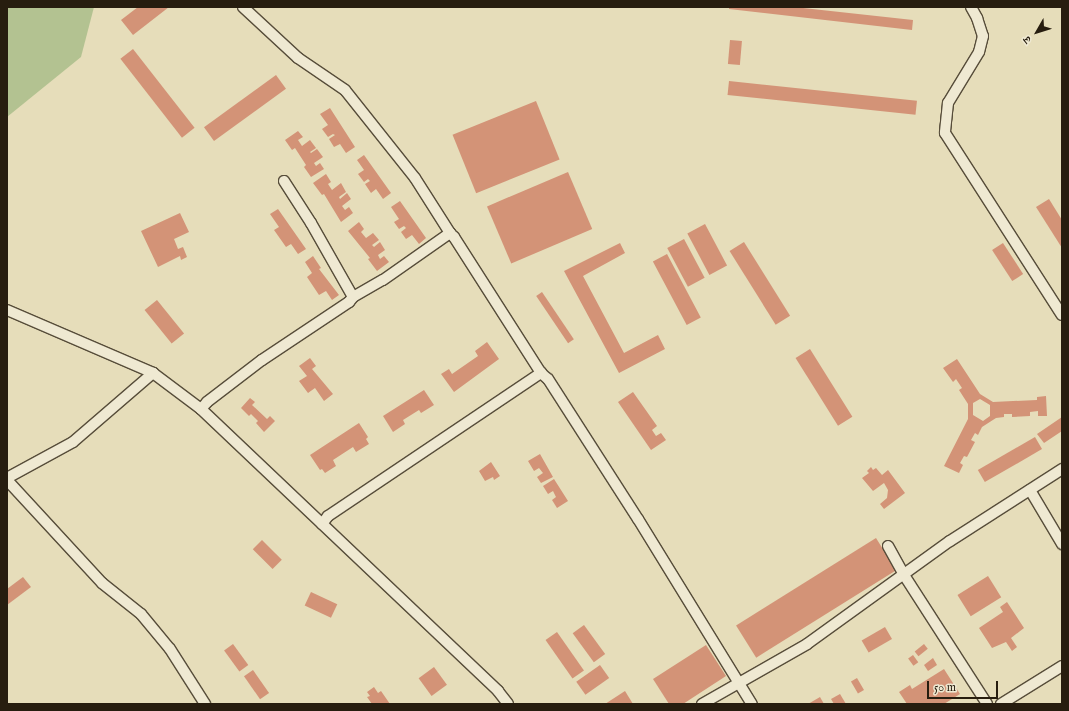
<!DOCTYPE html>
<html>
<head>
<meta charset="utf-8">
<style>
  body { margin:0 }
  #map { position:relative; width:1069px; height:711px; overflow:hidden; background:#e6ddba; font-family:"IM FELL English","Noto Serif Devanagari",serif }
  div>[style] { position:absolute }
  .green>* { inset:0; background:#b3c291 }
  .building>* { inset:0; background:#d39377; transform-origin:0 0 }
  .roads { filter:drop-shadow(1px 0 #574d3a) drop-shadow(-1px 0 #574d3a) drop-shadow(0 1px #574d3a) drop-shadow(0 -1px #574d3a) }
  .minor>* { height:10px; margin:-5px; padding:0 5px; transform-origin:5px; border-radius:5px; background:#efe9d2 }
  span { translate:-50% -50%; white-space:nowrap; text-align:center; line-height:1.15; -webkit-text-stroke:3px #efe9d2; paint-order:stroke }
  .frame { position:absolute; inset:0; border:8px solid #271d0f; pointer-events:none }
  .north { position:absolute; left:1017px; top:12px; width:40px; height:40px; -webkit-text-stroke:3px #efe9d2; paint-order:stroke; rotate:231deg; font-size:11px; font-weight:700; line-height:16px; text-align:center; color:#271d0f }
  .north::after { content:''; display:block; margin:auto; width:14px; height:18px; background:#271d0f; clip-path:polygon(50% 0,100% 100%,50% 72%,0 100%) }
  .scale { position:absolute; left:927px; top:681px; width:71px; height:18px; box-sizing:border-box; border:2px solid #271d0f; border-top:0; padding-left:5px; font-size:12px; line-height:14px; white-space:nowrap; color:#271d0f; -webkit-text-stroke:3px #efe9d2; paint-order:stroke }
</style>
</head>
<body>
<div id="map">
  <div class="green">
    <div style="clip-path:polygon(7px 7px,94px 7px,81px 57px,7px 117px)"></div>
  </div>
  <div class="building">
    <div style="clip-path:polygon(138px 7px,169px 7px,133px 35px,121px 20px)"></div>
    <div style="clip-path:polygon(729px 7px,794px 7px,913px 20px,912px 30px,729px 9px)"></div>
    <div style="left:730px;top:40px;width:12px;height:24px;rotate:5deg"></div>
    <div style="left:133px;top:49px;width:100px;height:16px;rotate:52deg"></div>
    <div style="left:276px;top:75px;width:17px;height:89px;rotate:54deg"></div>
    <div style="left:729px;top:81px;width:189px;height:14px;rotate:6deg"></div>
    <div style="left:536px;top:101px;width:63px;height:90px;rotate:68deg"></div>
    <div style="clip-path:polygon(330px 108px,355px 147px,346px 153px,340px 144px,334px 147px,329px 139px,335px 135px,333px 134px,328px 137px,322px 129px,328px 125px,320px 114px)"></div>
    <div style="clip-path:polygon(298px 131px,303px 137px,298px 140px,302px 146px,310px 140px,316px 148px,310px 152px,311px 153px,317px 149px,323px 157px,314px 163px,316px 166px,320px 163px,324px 169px,311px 177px,304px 167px,306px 165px,295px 148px,292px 150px,285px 140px)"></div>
    <div style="clip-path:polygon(364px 155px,391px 193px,383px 199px,376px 189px,371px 193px,365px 184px,370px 181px,368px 179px,364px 182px,358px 174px,364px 170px,357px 160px)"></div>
    <div style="left:568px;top:172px;width:62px;height:88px;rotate:67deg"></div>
    <div style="clip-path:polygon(326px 174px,331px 182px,328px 184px,332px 190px,341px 183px,346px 192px,339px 197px,340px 199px,347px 193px,351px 199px,342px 206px,345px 210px,349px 207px,353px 213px,341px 222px,324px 194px,322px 195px,313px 183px)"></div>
    <div style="clip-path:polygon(1049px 199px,1062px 220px,1062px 248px,1036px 207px)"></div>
    <div style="clip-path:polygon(400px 201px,426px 238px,419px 244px,412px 235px,406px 239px,401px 232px,406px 228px,404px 226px,399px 229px,394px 222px,399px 219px,391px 207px)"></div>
    <div style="clip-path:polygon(278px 209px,306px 249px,298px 254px,291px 244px,286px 247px,274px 230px,279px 227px,270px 214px)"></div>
    <div style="clip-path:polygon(180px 213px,189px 232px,174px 239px,178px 249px,183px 247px,187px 257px,181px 260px,180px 256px,158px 267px,141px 231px)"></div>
    <div style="clip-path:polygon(359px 222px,364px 229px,361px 232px,366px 238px,373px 233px,379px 240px,372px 245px,374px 247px,380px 242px,385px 250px,378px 255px,380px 259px,384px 256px,389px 262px,377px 271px,368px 259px,370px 258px,348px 231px)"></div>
    <div style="left:705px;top:224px;width:47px;height:20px;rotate:62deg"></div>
    <div style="left:684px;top:239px;width:44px;height:19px;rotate:62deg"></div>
    <div style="left:744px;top:242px;width:87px;height:17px;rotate:58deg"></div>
    <div style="clip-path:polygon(620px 243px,625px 253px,583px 276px,624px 353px,658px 335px,665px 349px,619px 373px,564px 271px)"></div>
    <div style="left:1003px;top:243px;width:37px;height:13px;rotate:57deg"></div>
    <div style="left:667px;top:254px;width:72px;height:16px;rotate:62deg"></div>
    <div style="clip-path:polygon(313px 256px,321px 268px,319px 269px,339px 295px,332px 300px,326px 291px,319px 295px,307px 277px,312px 273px,305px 262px)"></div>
    <div style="left:542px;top:292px;width:57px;height:7px;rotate:56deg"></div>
    <div style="left:157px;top:300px;width:43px;height:16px;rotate:51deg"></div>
    <div style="clip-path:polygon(487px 342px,499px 359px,454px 392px,441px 374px,449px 369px,452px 374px,478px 356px,475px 351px)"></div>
    <div style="left:810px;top:349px;width:80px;height:17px;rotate:58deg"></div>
    <div style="clip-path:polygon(310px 358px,316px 366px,312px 369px,333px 394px,324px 401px,315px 388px,308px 393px,299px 381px,307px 376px,299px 366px)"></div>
    <div style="clip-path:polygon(evenodd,957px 359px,980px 394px,993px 402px,1037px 400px,1037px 397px,1046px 396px,1047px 416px,1038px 416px,1038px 411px,1030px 412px,1030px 416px,1012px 417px,1012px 414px,1004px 414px,1004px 417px,996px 418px,982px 427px,978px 435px,975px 433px,971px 440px,975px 442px,967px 457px,964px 456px,960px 463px,963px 465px,959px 473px,944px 466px,968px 419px,968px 404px,959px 390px,962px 388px,956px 379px,953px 382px,943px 368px,957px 359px,980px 399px,990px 405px,990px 416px,983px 421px,973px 415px,973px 403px,980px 399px)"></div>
    <div style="clip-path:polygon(424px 390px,434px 405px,421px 413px,419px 410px,403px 420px,405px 424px,393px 432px,383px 416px)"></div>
    <div style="clip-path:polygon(633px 392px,657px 426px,652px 430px,656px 436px,661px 433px,666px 440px,651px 450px,618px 402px)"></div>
    <div style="clip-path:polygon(250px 398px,255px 402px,252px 405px,267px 419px,270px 416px,275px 421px,264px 432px,256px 423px,258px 421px,251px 414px,249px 416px,241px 408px)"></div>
    <div style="clip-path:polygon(1062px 417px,1062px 431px,1044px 443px,1037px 434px)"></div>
    <div style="clip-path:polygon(359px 423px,368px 437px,366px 439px,369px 444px,356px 452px,353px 447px,333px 460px,336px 466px,325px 473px,322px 469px,320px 470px,310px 455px)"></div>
    <div style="left:1035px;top:437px;width:14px;height:66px;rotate:60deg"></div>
    <div style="clip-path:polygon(540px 454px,553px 477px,541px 483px,537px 477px,543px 473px,539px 468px,534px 471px,528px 461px)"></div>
    <div style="clip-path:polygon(491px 462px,500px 476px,494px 480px,493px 477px,485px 481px,479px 471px)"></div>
    <div style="clip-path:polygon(871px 467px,873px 470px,876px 468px,882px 475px,888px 470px,905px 493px,884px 509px,880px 504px,887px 498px,888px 490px,884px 483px,873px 491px,862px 478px,869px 473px,867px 471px)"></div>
    <div style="clip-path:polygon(554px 479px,568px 501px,557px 508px,552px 500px,556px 497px,553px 491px,548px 494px,543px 486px)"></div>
    <div style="left:876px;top:538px;width:38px;height:165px;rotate:58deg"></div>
    <div style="left:262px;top:540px;width:28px;height:13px;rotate:45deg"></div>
    <div style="left:988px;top:576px;width:25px;height:36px;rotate:58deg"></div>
    <div style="clip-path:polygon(23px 577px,31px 587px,7px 605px,7px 589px)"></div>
    <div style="left:311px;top:592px;width:29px;height:15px;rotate:25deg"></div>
    <div style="clip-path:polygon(1007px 602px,1024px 628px,1011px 638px,1017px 647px,1012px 651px,1006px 642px,992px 648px,979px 628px,1003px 612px,1000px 607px)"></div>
    <div style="left:584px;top:625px;width:36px;height:14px;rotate:54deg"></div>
    <div style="left:885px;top:627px;width:14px;height:27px;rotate:60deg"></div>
    <div style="left:557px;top:632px;width:47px;height:14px;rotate:55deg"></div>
    <div style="left:233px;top:644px;width:26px;height:11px;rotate:54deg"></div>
    <div style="left:924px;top:644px;width:6px;height:12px;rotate:51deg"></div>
    <div style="clip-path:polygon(706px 645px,726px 676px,683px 704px,669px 704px,653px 679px)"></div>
    <div style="left:913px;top:655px;width:9px;height:6px;rotate:54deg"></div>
    <div style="clip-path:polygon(933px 658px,937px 665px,928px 671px,924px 665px)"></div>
    <div style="left:600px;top:665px;width:16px;height:29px;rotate:55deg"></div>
    <div style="left:434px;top:667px;width:22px;height:19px;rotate:54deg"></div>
    <div style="clip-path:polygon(944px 669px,960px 694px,944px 704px,907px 704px,899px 692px,910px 685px,912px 689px)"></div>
    <div style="left:253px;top:670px;width:28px;height:11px;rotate:55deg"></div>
    <div style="left:857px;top:678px;width:14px;height:7px;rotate:60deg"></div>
    <div style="clip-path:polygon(374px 687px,378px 693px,381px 691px,390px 704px,372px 704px,367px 697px,370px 696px,367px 692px)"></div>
    <div style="clip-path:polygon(625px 691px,633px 704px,605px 704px)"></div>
    <div style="clip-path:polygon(840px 694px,846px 704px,834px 704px,831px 699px)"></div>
    <div style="clip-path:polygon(820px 697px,824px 704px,808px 704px)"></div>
  </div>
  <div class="roads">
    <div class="minor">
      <div style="left:971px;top:7px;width:13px;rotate:61deg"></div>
      <div style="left:977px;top:18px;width:19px;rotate:72deg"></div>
      <div style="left:983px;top:36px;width:16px;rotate:104deg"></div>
      <div style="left:979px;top:52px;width:60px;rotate:121.3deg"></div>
      <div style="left:948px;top:103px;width:30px;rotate:96deg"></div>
      <div style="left:945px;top:133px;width:216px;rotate:57.3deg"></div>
      <div style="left:284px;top:181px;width:50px;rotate:57.3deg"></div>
      <div style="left:311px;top:223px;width:85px;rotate:60.4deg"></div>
      <div style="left:450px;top:233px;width:6px;rotate:45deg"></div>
      <div style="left:454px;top:237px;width:161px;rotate:57.4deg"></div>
      <div style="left:541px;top:373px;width:9px;rotate:41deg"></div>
      <div style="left:548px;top:379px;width:166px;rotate:57.3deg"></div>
      <div style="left:638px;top:519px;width:217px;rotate:58.4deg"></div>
      <div style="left:7px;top:310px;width:159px;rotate:23.3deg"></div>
      <div style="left:153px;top:373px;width:60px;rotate:36.9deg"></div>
      <div style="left:201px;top:409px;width:410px;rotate:43.5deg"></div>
      <div style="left:498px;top:691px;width:16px;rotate:52deg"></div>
      <div style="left:201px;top:409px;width:9px;rotate:-49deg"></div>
      <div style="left:207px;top:402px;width:69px;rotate:-37.4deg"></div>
      <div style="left:262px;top:360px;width:105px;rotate:-33.7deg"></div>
      <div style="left:349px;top:302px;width:6px;rotate:-51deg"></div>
      <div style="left:353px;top:297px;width:34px;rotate:-30deg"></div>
      <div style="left:383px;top:280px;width:82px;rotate:-35deg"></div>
      <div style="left:450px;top:233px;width:65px;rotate:-122.5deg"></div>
      <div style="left:415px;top:178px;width:112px;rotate:-128.5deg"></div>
      <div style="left:345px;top:90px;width:57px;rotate:-145.8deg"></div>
      <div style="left:298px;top:58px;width:75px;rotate:-137.2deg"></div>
      <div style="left:7px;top:478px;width:75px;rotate:-28.6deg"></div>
      <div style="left:73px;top:442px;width:106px;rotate:-40.8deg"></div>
      <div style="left:7px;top:480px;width:140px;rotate:47.3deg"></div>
      <div style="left:102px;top:583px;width:50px;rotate:38.5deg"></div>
      <div style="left:141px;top:614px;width:45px;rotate:50.4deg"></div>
      <div style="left:170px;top:649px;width:65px;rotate:57.5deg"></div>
      <div style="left:1030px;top:490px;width:63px;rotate:59.3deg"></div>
      <div style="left:322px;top:524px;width:10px;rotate:-53deg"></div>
      <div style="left:328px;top:516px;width:257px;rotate:-33.9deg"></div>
      <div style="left:888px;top:546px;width:33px;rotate:61deg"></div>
      <div style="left:904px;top:575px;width:153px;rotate:57.2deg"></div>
      <div style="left:702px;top:704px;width:121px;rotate:-29.7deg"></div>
      <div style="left:807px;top:644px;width:176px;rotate:-35.8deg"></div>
      <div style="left:950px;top:541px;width:133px;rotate:-32.7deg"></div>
      <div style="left:1001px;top:704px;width:72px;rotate:-31.9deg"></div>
    </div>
  </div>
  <div class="frame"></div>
  <div class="north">उ</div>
  <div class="scale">50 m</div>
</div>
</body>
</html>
